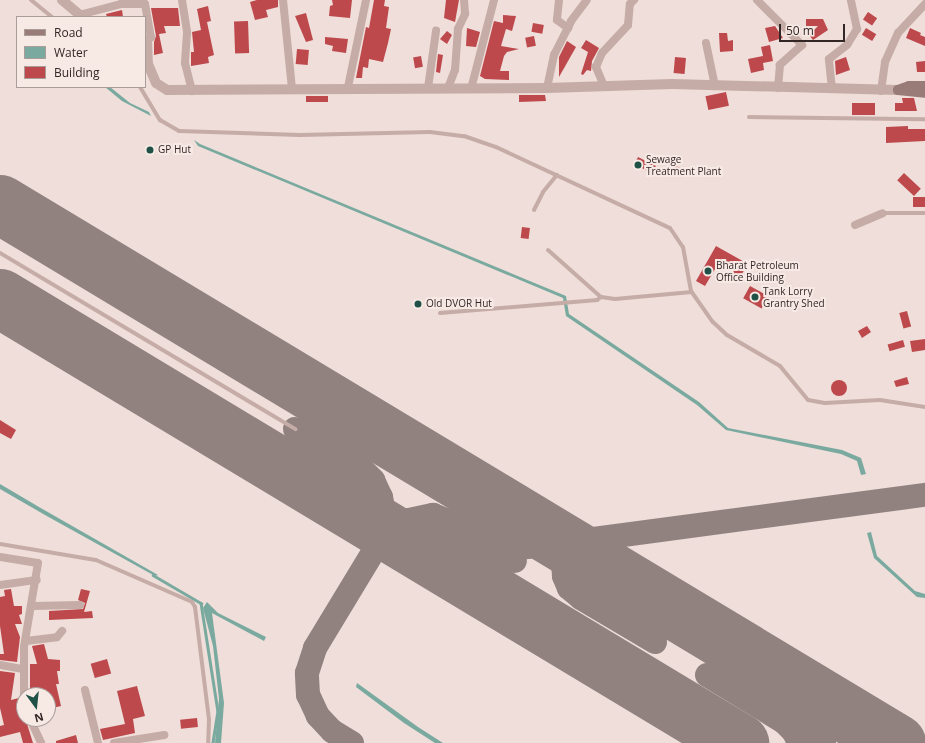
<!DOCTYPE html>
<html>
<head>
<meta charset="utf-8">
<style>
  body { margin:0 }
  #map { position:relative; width:925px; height:743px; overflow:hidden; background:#efded9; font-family:"Open Sans",sans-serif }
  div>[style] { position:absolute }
  .water>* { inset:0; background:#7aaa9f }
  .stream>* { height:2.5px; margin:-1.25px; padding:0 1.25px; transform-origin:1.25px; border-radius:1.25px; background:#7aaa9f }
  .taxiway>* { height:24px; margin:-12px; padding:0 12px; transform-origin:12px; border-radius:12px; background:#918280 }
  .runway>* { height:59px; margin:-29.5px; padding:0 29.5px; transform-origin:29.5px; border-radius:29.5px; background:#918280 }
  .building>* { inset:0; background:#bd494d; transform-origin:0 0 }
  .round { border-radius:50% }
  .service>* { height:4px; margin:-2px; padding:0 2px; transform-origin:2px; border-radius:2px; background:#c6aca6 }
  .minor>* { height:8px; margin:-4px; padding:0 4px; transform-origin:4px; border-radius:4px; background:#c6aca6 }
  .tertiary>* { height:10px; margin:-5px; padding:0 5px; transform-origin:5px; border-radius:5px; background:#c6aca6 }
  .secondary>* { height:10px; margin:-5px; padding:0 5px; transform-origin:5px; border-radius:5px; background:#997b78 }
  .dots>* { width:11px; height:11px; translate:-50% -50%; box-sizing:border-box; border:2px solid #f7eae5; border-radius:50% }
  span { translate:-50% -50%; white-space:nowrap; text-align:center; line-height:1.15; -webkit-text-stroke:4px #f7eae5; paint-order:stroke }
  .poi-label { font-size:10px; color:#332726 }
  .left { translate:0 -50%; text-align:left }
  .legend { position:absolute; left:16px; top:16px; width:130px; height:72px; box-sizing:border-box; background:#f7eae5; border:1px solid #a99c99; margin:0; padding:5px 7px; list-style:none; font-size:12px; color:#332726 }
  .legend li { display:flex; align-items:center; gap:8px; height:20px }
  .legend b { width:20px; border:1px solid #a99c99 }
  .north { position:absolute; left:16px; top:687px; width:40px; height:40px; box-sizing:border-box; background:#f7eae5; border:1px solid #a99c99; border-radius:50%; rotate:165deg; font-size:11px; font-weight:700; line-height:16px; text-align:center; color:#332726 }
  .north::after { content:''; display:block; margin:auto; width:14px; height:18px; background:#1f5146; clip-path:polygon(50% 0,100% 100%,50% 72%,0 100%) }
  .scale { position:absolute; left:779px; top:24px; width:66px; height:18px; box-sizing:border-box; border:2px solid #332726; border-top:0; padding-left:5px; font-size:12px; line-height:14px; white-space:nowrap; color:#332726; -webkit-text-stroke:3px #f7eae5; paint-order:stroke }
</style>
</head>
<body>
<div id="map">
  <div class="water">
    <div style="clip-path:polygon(105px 87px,110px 87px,130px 103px,149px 112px,151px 116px,122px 101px)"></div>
    <div style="clip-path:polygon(194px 140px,200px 144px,566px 296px,569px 314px,699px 402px,728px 428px,842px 450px,861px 458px,866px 474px,861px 475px,857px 461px,841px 454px,726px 430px,697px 405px,566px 316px,563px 298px,198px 146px)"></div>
    <div style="clip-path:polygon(0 484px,39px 507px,158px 575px,155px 576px,45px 515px,0 489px)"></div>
    <div style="clip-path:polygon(871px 532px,877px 556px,915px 591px,925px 594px,925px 598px,917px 597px,874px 558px,867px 533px)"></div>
    <div style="clip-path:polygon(207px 602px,218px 613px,266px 637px,264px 641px,212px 613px,224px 703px,221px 743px,215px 743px,219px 699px,213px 646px,203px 608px)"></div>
    <div style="clip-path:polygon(357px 683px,418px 727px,443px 743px,435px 743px,404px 723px,356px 687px)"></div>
  </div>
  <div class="stream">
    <div style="left:153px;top:575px;width:56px;rotate:30.3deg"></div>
    <div style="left:201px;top:603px;width:109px;rotate:81.1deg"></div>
    <div style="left:218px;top:711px;width:32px;rotate:99deg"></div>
  </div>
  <div class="taxiway">
    <div style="left:295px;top:429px;width:78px;rotate:30.8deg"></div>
    <div style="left:362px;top:469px;width:16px;rotate:45deg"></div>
    <div style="left:373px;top:480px;width:19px;rotate:65deg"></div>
    <div style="left:381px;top:497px;width:16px;rotate:79deg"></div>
    <div style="left:384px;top:513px;width:15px;rotate:94deg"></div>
    <div style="left:383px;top:528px;width:21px;rotate:113deg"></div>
    <div style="left:494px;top:545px;width:16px;rotate:14deg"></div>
    <div style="left:510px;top:549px;width:61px;rotate:-6.5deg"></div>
    <div style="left:655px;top:642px;width:86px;rotate:-149.3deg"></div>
    <div style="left:581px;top:598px;width:16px;rotate:-140deg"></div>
    <div style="left:569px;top:588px;width:13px;rotate:-113deg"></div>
    <div style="left:564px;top:576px;width:13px;rotate:-94deg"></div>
    <div style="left:563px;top:563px;width:10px;rotate:-84deg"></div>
    <div style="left:564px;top:553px;width:13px;rotate:-58deg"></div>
    <div style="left:571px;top:542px;width:357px;rotate:-7.6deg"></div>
    <div style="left:707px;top:675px;width:90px;rotate:31.4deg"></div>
    <div style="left:784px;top:722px;width:14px;rotate:45deg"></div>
    <div style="left:794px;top:732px;width:12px;rotate:66deg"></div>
    <div style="left:786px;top:721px;width:44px;rotate:30.1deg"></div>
    <div style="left:352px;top:743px;width:23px;rotate:-149deg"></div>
    <div style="left:332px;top:731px;width:21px;rotate:-133deg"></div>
    <div style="left:318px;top:716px;width:23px;rotate:-115deg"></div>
    <div style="left:308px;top:695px;width:22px;rotate:-93deg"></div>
    <div style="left:307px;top:673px;width:26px;rotate:-72deg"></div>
    <div style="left:315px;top:648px;width:127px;rotate:-58.8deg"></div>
    <div style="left:381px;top:539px;width:34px;rotate:-34deg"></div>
    <div style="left:409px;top:520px;width:25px;rotate:-12deg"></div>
    <div style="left:433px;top:515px;width:17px;rotate:21deg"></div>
    <div style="left:449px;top:521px;width:77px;rotate:31.2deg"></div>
  </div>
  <div class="runway">
    <div style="left:0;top:204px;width:1046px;rotate:31.03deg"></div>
    <div style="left:0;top:298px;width:863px;rotate:31.05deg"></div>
  </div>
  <div class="building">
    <div style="clip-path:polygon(257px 0,278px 0,278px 7px,266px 10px,268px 17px,255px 20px,250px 2px)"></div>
    <div style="clip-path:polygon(332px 0,352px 0,350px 18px,329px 16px,330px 6px,333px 5px)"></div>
    <div style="clip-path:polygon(374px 0,385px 0,384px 6px,389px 7px,386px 28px,391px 29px,388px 43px,383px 62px,369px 59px,368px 68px,363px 67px,362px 78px,356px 78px,366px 27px,369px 28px)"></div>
    <div style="clip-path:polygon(446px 0,459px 0,455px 22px,444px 18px)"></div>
    <div style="clip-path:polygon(208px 6px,211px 21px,207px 22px,214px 55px,208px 57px,209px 63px,191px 66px,191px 52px,194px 52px,192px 32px,201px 30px,197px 9px)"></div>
    <div style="clip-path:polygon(151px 8px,178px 8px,180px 26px,164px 26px,166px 33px,159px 34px,163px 53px,154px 55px,154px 42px,156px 36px)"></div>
    <div style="clip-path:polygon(122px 10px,123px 17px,107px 17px,106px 14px)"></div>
    <div style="left:868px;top:12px;width:11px;height:9px;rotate:34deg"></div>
    <div style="clip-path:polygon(306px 13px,313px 40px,306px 42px,295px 16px)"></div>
    <div style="clip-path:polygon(503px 15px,516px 16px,512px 31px,506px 29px,501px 46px,519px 49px,507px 52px,504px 56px,500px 71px,509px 71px,509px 80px,485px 79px,480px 76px,494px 21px,503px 23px)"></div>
    <div style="clip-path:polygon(806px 19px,823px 19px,828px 30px,813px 40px,809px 35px,818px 26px,806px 26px)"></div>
    <div style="left:248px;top:21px;width:32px;height:14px;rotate:88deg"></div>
    <div style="left:533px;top:23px;width:11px;height:9px;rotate:10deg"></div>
    <div style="clip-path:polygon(775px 26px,783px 38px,769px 42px,765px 28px)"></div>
    <div style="clip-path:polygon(467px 28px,480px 32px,476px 47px,466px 46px)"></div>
    <div style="left:866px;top:28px;width:12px;height:8px;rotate:31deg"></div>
    <div style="clip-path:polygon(910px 28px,921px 33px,920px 35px,925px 37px,925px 46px,906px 38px)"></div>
    <div style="clip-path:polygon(447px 31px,452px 35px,447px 44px,440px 39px)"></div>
    <div style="clip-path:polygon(719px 33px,727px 33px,728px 41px,733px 40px,733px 51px,720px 52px)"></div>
    <div style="left:534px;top:36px;width:10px;height:9px;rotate:79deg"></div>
    <div style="clip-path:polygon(325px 37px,348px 39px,346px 53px,332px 51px,333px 46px,325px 44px)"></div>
    <div style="clip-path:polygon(586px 40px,599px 48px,592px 61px,591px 71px,587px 70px,583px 75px,581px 74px,588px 52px,581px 48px)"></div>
    <div style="clip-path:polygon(567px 41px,576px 47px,559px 77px,559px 57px)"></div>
    <div style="clip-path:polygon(770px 45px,773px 61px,763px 63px,764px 70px,751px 73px,748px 59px,763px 56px,761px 47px)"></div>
    <div style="left:297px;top:49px;width:12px;height:15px;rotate:5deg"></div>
    <div style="clip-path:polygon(438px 54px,443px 55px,440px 73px,436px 72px)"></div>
    <div style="left:421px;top:56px;width:11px;height:8px;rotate:80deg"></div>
    <div style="left:675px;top:57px;width:11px;height:16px;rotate:5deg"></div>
    <div style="clip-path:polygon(846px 57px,850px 70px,836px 75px,835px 61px)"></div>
    <div style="clip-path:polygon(925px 61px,925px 72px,917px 72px,916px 62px)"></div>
    <div style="left:726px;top:92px;width:14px;height:21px;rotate:78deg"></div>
    <div style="clip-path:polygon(519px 95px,545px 95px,546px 101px,519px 102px)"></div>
    <div style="left:306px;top:96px;width:22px;height:6px"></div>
    <div style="clip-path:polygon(902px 98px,914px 98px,917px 111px,895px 111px,895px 103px,903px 103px)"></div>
    <div style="left:852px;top:103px;width:23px;height:12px"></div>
    <div style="clip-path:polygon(908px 126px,908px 129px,925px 129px,925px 141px,886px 143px,886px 127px)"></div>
    <div style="left:638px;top:157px;width:20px;height:8px;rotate:27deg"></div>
    <div style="left:676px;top:166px;width:11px;height:7px;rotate:27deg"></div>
    <div style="left:904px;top:173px;width:23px;height:10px;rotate:43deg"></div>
    <div style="left:913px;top:197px;width:12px;height:10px"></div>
    <div style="left:522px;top:227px;width:8px;height:11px;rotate:7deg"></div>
    <div style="clip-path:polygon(716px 246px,748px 264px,740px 277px,718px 264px,705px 286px,696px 281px)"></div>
    <div style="left:750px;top:286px;width:21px;height:14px;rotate:29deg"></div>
    <div style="left:907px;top:311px;width:16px;height:8px;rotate:75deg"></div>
    <div style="clip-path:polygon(867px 326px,871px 332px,862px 338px,858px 331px)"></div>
    <div style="clip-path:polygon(925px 339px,925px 350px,912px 352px,910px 341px)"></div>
    <div style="left:903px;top:340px;width:7px;height:16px;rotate:74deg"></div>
    <div style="clip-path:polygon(907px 377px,909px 384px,896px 387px,894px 381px)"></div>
    <div class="round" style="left:831px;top:380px;width:16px;height:16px"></div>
    <div style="clip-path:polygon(0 420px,16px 430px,11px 439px,0 433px)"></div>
    <div style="clip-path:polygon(11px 589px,14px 606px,22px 606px,22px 614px,19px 615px,22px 624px,15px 624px,20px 637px,17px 662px,0 660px,0 654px,4px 654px,0 626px,0 597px,5px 596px,4px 590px)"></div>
    <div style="clip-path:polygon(81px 589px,90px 591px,84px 612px,92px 611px,93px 618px,49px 620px,49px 611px,83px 609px,85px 603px,78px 600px)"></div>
    <div style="clip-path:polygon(44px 644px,48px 659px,60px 660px,60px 671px,57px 671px,59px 684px,56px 684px,61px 706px,48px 709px,48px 695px,30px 695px,30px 664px,37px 664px,32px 646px)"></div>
    <div style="left:107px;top:659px;width:15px;height:17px;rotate:74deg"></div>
    <div style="clip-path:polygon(0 671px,15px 673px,11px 700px,19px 698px,33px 743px,23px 743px,20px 732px,0 737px,0 726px,4px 725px,0 708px)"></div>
    <div style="clip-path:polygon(137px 686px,145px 716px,133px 719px,135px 733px,103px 740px,100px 729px,125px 724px,117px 691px)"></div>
    <div style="left:197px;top:718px;width:9px;height:17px;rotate:84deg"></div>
    <div style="clip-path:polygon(76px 735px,78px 743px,56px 743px,56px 741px)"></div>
  </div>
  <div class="service">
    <div style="left:31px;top:0;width:27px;rotate:39deg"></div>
    <div style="left:140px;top:87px;width:39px;rotate:59deg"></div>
    <div style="left:160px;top:120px;width:22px;rotate:30deg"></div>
    <div style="left:179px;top:131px;width:121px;rotate:1.9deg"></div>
    <div style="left:300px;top:135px;width:130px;rotate:-1.3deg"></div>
    <div style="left:430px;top:132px;width:34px;rotate:7deg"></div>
    <div style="left:464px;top:136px;width:34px;rotate:19deg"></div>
    <div style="left:496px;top:147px;width:192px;rotate:25deg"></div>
    <div style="left:670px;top:228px;width:23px;rotate:56deg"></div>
    <div style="left:683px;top:247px;width:45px;rotate:79.7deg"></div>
    <div style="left:691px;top:291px;width:38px;rotate:55deg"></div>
    <div style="left:713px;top:322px;width:19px;rotate:43deg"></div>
    <div style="left:727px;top:335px;width:61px;rotate:30.3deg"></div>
    <div style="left:780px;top:366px;width:44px;rotate:50.5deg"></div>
    <div style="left:808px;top:400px;width:17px;rotate:10deg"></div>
    <div style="left:825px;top:403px;width:55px;rotate:-3.1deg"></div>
    <div style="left:880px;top:400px;width:46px;rotate:8.8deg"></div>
    <div style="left:749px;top:117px;width:176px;rotate:0.7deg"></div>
    <div style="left:534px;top:210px;width:20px;rotate:-63deg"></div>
    <div style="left:543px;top:192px;width:22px;rotate:-51deg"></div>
    <div style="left:883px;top:213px;width:42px"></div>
    <div style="left:548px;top:250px;width:71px;rotate:41.6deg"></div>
    <div style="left:601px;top:297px;width:14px;rotate:8deg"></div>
    <div style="left:615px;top:299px;width:77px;rotate:-5.2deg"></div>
    <div style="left:0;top:253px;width:344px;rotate:30.8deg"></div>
    <div style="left:440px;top:313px;width:158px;rotate:-4.7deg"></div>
    <div style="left:597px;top:300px;width:5px;rotate:-37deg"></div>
    <div style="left:0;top:544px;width:97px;rotate:9.5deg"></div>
    <div style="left:96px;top:560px;width:105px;rotate:23.6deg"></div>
    <div style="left:192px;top:602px;width:6px;rotate:59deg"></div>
    <div style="left:195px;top:607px;width:114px;rotate:82.9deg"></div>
    <div style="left:209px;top:720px;width:23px;rotate:92deg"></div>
  </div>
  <div class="minor">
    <div style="left:182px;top:0;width:33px;rotate:81deg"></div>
    <div style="left:187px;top:33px;width:30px;rotate:94deg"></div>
    <div style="left:185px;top:63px;width:29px;rotate:76deg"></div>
    <div style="left:283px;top:0;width:89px;rotate:84.2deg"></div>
    <div style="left:559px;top:0;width:20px;rotate:96deg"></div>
    <div style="left:557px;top:20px;width:14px;rotate:36deg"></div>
    <div style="left:757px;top:0;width:64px;rotate:45deg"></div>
    <div style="left:802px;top:45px;width:30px;rotate:138deg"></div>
    <div style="left:780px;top:65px;width:23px;rotate:95deg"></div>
    <div style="left:79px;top:15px;width:43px;rotate:-14.7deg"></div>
    <div style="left:121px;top:4px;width:24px"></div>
    <div style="left:145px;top:4px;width:34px;rotate:80deg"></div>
    <div style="left:151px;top:37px;width:4px;rotate:146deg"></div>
    <div style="left:148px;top:39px;width:23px;rotate:88deg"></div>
    <div style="left:706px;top:43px;width:44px;rotate:78.2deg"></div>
    <div style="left:604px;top:86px;width:21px;rotate:-113deg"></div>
    <div style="left:596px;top:67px;width:15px;rotate:-67deg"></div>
    <div style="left:602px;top:53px;width:38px;rotate:-47deg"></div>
    <div style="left:628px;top:25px;width:21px;rotate:-85deg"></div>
    <div style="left:630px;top:4px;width:6px;rotate:-45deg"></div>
    <div style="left:348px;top:87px;width:89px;rotate:-78.3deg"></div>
    <div style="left:428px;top:88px;width:58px;rotate:-82deg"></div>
    <div style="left:448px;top:88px;width:19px;rotate:-69deg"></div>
    <div style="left:455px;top:70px;width:41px;rotate:-85.8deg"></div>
    <div style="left:458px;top:29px;width:17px;rotate:-65deg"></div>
    <div style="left:465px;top:14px;width:14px;rotate:-94deg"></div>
    <div style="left:547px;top:88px;width:34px;rotate:-78deg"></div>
    <div style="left:554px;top:55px;width:38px;rotate:-63deg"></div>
    <div style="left:571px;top:21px;width:26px;rotate:-53deg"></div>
    <div style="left:471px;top:89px;width:92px;rotate:-75.5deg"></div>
    <div style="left:832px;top:89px;width:30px;rotate:-96deg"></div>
    <div style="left:829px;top:59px;width:23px;rotate:-38deg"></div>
    <div style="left:847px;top:45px;width:19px;rotate:-58deg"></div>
    <div style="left:857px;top:29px;width:30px;rotate:-102deg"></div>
    <div style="left:881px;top:91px;width:29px;rotate:-82deg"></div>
    <div style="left:885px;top:62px;width:32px;rotate:-66deg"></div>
    <div style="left:898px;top:33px;width:40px;rotate:-47deg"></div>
    <div style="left:855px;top:225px;width:30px;rotate:-23deg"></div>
    <div style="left:0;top:557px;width:38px;rotate:9deg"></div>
    <div style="left:38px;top:563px;width:85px;rotate:99.5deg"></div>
    <div style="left:24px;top:647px;width:48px;rotate:90deg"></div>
    <div style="left:0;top:585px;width:37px;rotate:-8deg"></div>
    <div style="left:33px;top:606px;width:47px;rotate:-1.2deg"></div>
    <div style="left:26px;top:641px;width:31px;rotate:-7deg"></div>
    <div style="left:57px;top:637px;width:8px;rotate:-50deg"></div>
    <div style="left:0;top:665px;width:22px;rotate:10deg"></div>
    <div style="left:85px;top:690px;width:55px;rotate:76.2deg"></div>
    <div style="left:30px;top:719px;width:26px;rotate:65deg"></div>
    <div style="left:114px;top:743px;width:51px;rotate:-9.1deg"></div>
  </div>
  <div class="tertiary">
    <div style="left:62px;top:0;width:26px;rotate:40deg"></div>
    <div style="left:145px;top:57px;width:28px;rotate:67deg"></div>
    <div style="left:156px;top:83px;width:13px;rotate:32deg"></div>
    <div style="left:167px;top:90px;width:380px;rotate:-0.3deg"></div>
    <div style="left:547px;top:88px;width:125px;rotate:-1.8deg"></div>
    <div style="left:672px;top:84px;width:226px;rotate:1.5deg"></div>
  </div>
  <div class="secondary">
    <div style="left:898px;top:90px;width:12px;rotate:-20deg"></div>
    <div style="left:909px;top:86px;width:16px"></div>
    <div style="left:898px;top:90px;width:27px;rotate:6deg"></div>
  </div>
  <div class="dots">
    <div style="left:150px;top:150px;background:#1f5146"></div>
    <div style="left:638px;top:165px;background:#1f5146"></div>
    <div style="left:708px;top:271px;background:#1f5146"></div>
    <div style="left:755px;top:297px;background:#1f5146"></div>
    <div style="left:418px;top:304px;background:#1f5146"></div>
  </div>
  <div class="poi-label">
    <span class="left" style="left:158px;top:150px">GP Hut</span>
    <span class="left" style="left:646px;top:165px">Sewage<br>Treatment Plant</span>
    <span class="left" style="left:716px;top:271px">Bharat Petroleum<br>Office Building</span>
    <span class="left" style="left:763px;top:297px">Tank Lorry<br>Grantry Shed</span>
    <span class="left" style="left:426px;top:304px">Old DVOR Hut</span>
  </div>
  <ul class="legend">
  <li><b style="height:5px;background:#997b78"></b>Road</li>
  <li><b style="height:11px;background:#7aaa9f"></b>Water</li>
  <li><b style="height:11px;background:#bd494d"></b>Building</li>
  </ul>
  <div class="north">N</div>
  <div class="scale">50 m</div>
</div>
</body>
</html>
